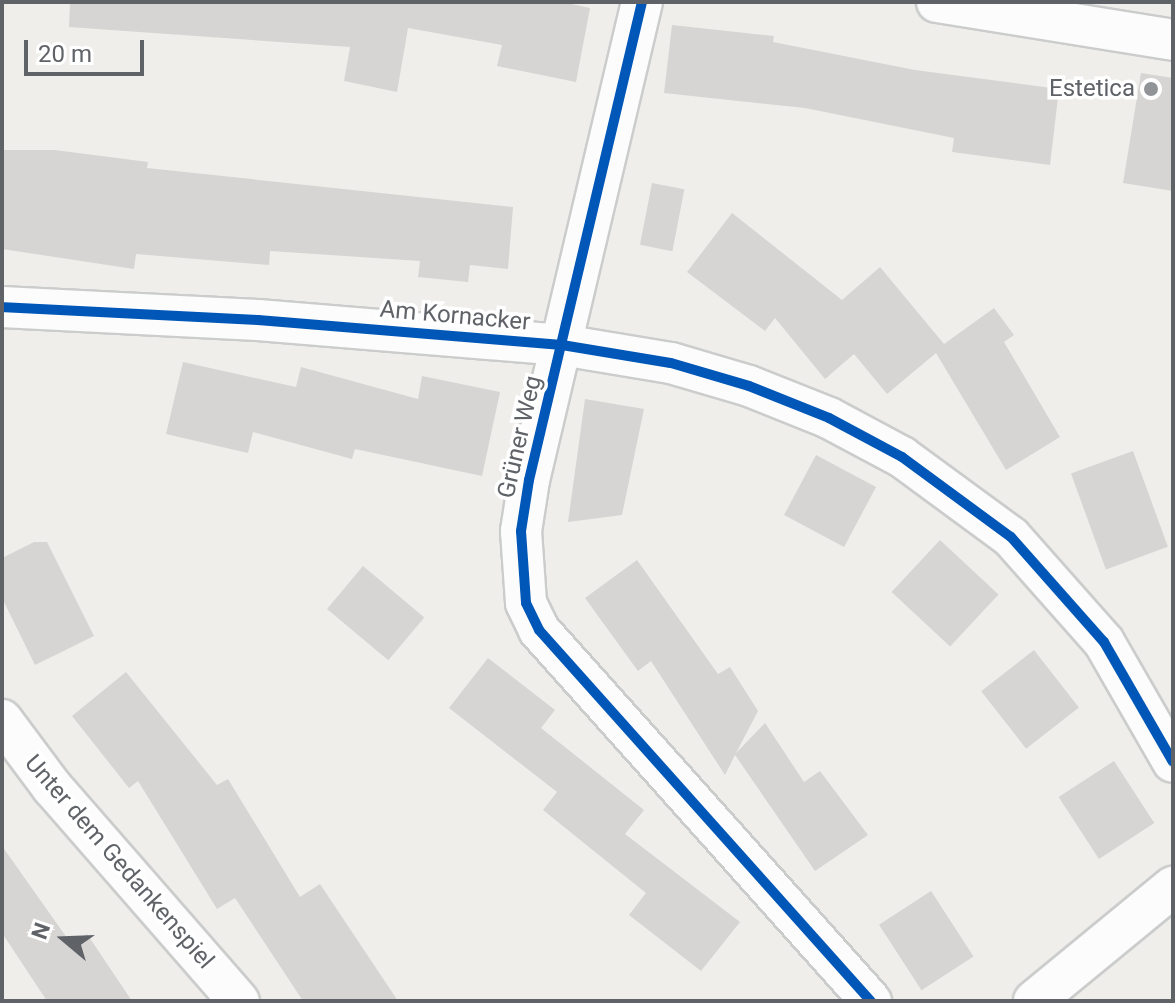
<!DOCTYPE html>
<html>
<head>
<meta charset="utf-8">
<style>
  body { margin:0 }
  #map { position:relative; width:1175px; height:1003px; overflow:hidden; background:#efeeea; font-family:Roboto,sans-serif }
  div>[style] { position:absolute }
  .building>* { inset:0; background:#d6d5d3; transform-origin:0 0 }
  .roads { filter:drop-shadow(2px 0 #cbcccc) drop-shadow(-2px 0 #cbcccc) drop-shadow(0 2px #cbcccc) drop-shadow(0 -2px #cbcccc) }
  .minor>* { height:40px; margin:-20px; padding:0 20px; transform-origin:20px; border-radius:20px; background:#fdfcfc }
  .cycleway>* { height:10px; margin:-5px; padding:0 5px; transform-origin:5px; border-radius:5px; background:#0057b8 }
  .dots>* { width:22px; height:22px; translate:-50% -50%; box-sizing:border-box; border:4px solid #fff; border-radius:50% }
  span { translate:-50% -50%; white-space:nowrap; text-align:center; line-height:1.15; -webkit-text-stroke:7px #fff; paint-order:stroke }
  .poi-label { font-size:24px; color:#5f6368 }
  .right { translate:-100% -50%; text-align:right }
  .street-label { font-size:24px; color:#5f6368 }
  .frame { position:absolute; inset:0; border:4px solid #5f6368; pointer-events:none }
  .north { position:absolute; left:24px; top:899px; width:80px; height:80px; -webkit-text-stroke:6px #fff; paint-order:stroke; rotate:289deg; font-size:22px; font-weight:700; line-height:32px; text-align:center; color:#5f6368 }
  .north::after { content:''; display:block; margin:auto; width:28px; height:36px; background:#5f6368; clip-path:polygon(50% 0,100% 100%,50% 72%,0 100%) }
  .scale { position:absolute; left:24px; top:40px; width:120px; height:36px; box-sizing:border-box; border:4px solid #5f6368; border-top:0; padding-left:10px; font-size:24px; line-height:28px; white-space:nowrap; color:#5f6368; -webkit-text-stroke:6px #fff; paint-order:stroke }
</style>
</head>
<body>
<div id="map">
  <div class="building">
    <div style="clip-path:polygon(70px 2px,562px 2px,590px 8px,576px 82px,497px 66px,502px 45px,408px 28px,397px 92px,344px 81px,350px 47px,69px 27px)"></div>
    <div style="clip-path:polygon(672px 25px,774px 36px,773px 42px,915px 70px,1059px 89px,1050px 165px,952px 152px,954px 138px,805px 108px,664px 93px)"></div>
    <div style="clip-path:polygon(1141px 73px,1173px 78px,1173px 191px,1123px 183px)"></div>
    <div style="clip-path:polygon(2px 150px,55px 150px,148px 162px,147px 168px,513px 207px,508px 269px,470px 265px,468px 282px,418px 277px,420px 261px,270px 251px,269px 265px,136px 254px,134px 269px,2px 249px)"></div>
    <div style="left:652px;top:183px;width:33px;height:63px;rotate:11deg"></div>
    <div style="clip-path:polygon(732px 213px,842px 300px,880px 267px,944px 344px,994px 308px,1014px 335px,1004px 342px,1060px 437px,1006px 470px,936px 353px,887px 394px,854px 354px,825px 379px,775px 318px,765px 331px,687px 272px)"></div>
    <div style="clip-path:polygon(183px 362px,296px 387px,301px 367px,418px 399px,422px 376px,500px 392px,482px 476px,355px 449px,352px 459px,253px 432px,248px 453px,166px 434px)"></div>
    <div style="clip-path:polygon(585px 399px,644px 409px,622px 515px,568px 522px)"></div>
    <div style="left:1133px;top:451px;width:102px;height:66px;rotate:70deg"></div>
    <div style="left:816px;top:455px;width:68px;height:68px;rotate:28deg"></div>
    <div style="left:940px;top:540px;width:80px;height:71px;rotate:43deg"></div>
    <div style="clip-path:polygon(34px 542px,47px 542px,94px 636px,35px 665px,2px 598px,2px 558px)"></div>
    <div style="clip-path:polygon(637px 560px,718px 674px,730px 667px,758px 711px,736px 753px,765px 723px,804px 782px,820px 771px,868px 835px,815px 871px,735px 755px,725px 775px,651px 661px,638px 671px,585px 598px)"></div>
    <div style="left:363px;top:566px;width:80px;height:56px;rotate:40deg"></div>
    <div style="left:1034px;top:650px;width:73px;height:67px;rotate:52deg"></div>
    <div style="clip-path:polygon(488px 658px,555px 710px,541px 728px,644px 810px,625px 834px,740px 922px,701px 971px,629px 915px,646px 893px,543px 810px,557px 792px,449px 708px)"></div>
    <div style="clip-path:polygon(126px 672px,217px 785px,228px 779px,300px 897px,320px 884px,398px 1001px,303px 1001px,235px 898px,217px 909px,138px 781px,129px 788px,72px 716px)"></div>
    <div style="left:1114px;top:761px;width:74px;height:66px;rotate:57deg"></div>
    <div style="clip-path:polygon(2px 846px,72px 945px,87px 934px,132px 1001px,47px 1001px,2px 933px)"></div>
    <div style="left:931px;top:891px;width:78px;height:62px;rotate:57deg"></div>
  </div>
  <div class="roads">
    <div class="minor">
      <div style="left:642px;top:2px;width:491px;rotate:103.3deg"></div>
      <div style="left:529px;top:480px;width:52px;rotate:98.9deg"></div>
      <div style="left:521px;top:531px;width:72px;rotate:86deg"></div>
      <div style="left:526px;top:603px;width:30px;rotate:64deg"></div>
      <div style="left:539px;top:630px;width:498px;rotate:48.2deg"></div>
      <div style="left:937px;top:2px;width:239px;rotate:9.1deg"></div>
      <div style="left:2px;top:307px;width:256px;rotate:2.9deg"></div>
      <div style="left:258px;top:320px;width:305px;rotate:4.7deg"></div>
      <div style="left:562px;top:345px;width:110px;rotate:9.4deg"></div>
      <div style="left:671px;top:363px;width:81px;rotate:16.4deg"></div>
      <div style="left:749px;top:386px;width:86px;rotate:21.8deg"></div>
      <div style="left:829px;top:418px;width:83px;rotate:28.1deg"></div>
      <div style="left:902px;top:457px;width:135px;rotate:36.3deg"></div>
      <div style="left:1011px;top:537px;width:140px;rotate:48.5deg"></div>
      <div style="left:1104px;top:642px;width:138px;rotate:60.1deg"></div>
      <div style="left:2px;top:720px;width:84px;rotate:53.3deg"></div>
      <div style="left:52px;top:787px;width:284px;rotate:48.9deg"></div>
      <div style="left:1034px;top:1001px;width:180px;rotate:-39.4deg"></div>
    </div>
  </div>
  <div class="cycleway">
    <div style="left:642px;top:2px;width:491px;rotate:103.3deg"></div>
    <div style="left:529px;top:480px;width:52px;rotate:98.9deg"></div>
    <div style="left:521px;top:531px;width:72px;rotate:86deg"></div>
    <div style="left:526px;top:603px;width:30px;rotate:64deg"></div>
    <div style="left:539px;top:630px;width:498px;rotate:48.2deg"></div>
    <div style="left:2px;top:307px;width:256px;rotate:2.9deg"></div>
    <div style="left:258px;top:320px;width:305px;rotate:4.7deg"></div>
    <div style="left:562px;top:345px;width:110px;rotate:9.4deg"></div>
    <div style="left:671px;top:363px;width:81px;rotate:16.4deg"></div>
    <div style="left:749px;top:386px;width:86px;rotate:21.8deg"></div>
    <div style="left:829px;top:418px;width:83px;rotate:28.1deg"></div>
    <div style="left:902px;top:457px;width:135px;rotate:36.3deg"></div>
    <div style="left:1011px;top:537px;width:140px;rotate:48.5deg"></div>
    <div style="left:1104px;top:642px;width:138px;rotate:60.1deg"></div>
  </div>
  <div class="dots">
    <div style="left:1151px;top:89px;background:#919496"></div>
  </div>
  <div class="poi-label">
    <span class="right" style="left:1135px;top:89px">Estetica</span>
  </div>
  <div class="street-label">
    <span style="left:455px;top:316px;rotate:5deg">Am Kornacker</span>
    <span style="left:520px;top:437px;rotate:-77deg">Grüner Weg</span>
    <span style="left:119px;top:862px;rotate:49deg">Unter dem Gedankenspiel</span>
  </div>
  <div class="frame"></div>
  <div class="north">N</div>
  <div class="scale">20 m</div>
</div>
</body>
</html>
